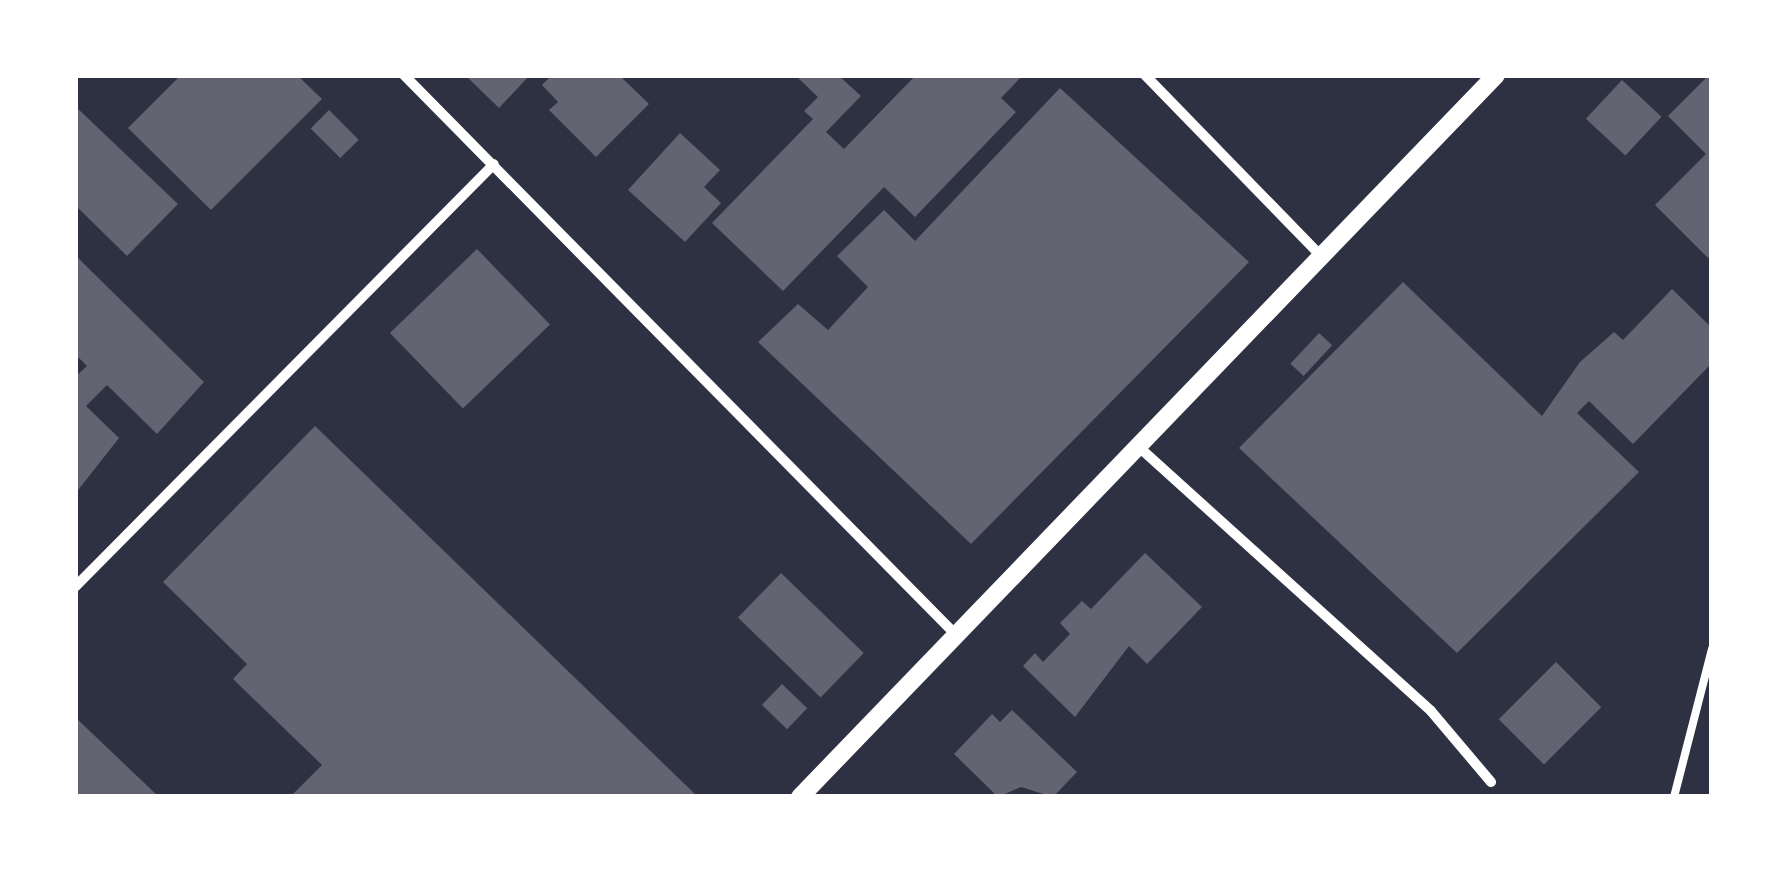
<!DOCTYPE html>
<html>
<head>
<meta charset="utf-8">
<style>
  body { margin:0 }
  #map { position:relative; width:1787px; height:872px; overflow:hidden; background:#2d3142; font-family:Jost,sans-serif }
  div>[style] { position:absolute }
  .building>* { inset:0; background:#626471; transform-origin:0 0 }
  .service>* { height:8px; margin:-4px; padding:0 4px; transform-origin:4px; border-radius:4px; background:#fff }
  .minor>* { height:10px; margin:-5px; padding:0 5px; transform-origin:5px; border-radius:5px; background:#fff }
  .tertiary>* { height:18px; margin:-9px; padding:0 9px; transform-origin:9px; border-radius:9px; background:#fff }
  span { translate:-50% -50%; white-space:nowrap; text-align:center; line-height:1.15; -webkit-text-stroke:8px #fff; paint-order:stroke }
  .frame { position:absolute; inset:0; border:78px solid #fff; pointer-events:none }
</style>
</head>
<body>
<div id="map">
  <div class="building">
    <div style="clip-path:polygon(181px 75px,297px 75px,322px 99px,211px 210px,128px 128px)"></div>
    <div style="clip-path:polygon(465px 75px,530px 75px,499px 108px)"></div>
    <div style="clip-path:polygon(552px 75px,619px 75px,649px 104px,596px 157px,549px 110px,558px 102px,542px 85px)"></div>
    <div style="clip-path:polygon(795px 75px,838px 75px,861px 96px,826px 132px,844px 149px,916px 75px,1023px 75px,1001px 98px,1016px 112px,915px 217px,884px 187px,783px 291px,712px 223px,813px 119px,804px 111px,818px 97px)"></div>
    <div style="clip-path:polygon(1709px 75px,1712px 253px,1708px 258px,1655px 205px,1706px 154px,1668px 116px)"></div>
    <div style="left:1622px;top:80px;width:54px;height:53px;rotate:43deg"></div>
    <div style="clip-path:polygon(1060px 88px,1249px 262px,971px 544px,758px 342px,798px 304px,828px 330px,868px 287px,837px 256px,884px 210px,915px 241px)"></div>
    <div style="clip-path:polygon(75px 106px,178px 204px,127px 256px,75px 205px)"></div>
    <div style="left:329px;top:110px;width:42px;height:26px;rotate:45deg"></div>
    <div style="clip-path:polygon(680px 133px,720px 170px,704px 187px,721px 203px,685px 242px,628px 190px)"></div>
    <div style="left:477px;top:249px;width:105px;height:121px;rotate:46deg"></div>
    <div style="clip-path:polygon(75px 255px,204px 382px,157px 434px,107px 385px,86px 406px,119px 438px,75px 494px,75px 377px,87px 366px,75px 354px)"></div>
    <div style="clip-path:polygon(1403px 282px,1542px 416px,1580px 362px,1614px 332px,1623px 340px,1672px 289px,1712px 328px,1712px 363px,1633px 444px,1589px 401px,1577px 413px,1639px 472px,1457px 653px,1239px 448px)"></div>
    <div style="left:1319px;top:333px;width:18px;height:42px;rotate:43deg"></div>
    <div style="clip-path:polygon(315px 426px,698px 797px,290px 797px,322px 765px,233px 679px,247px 664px,163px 582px)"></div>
    <div style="clip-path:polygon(1145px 553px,1202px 607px,1147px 664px,1129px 646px,1075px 717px,1023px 666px,1035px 653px,1043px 662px,1070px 634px,1060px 623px,1082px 601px,1091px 609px)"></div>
    <div style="left:781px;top:573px;width:115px;height:62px;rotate:44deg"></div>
    <div style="left:1556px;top:662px;width:64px;height:81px;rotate:45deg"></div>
    <div style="left:782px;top:684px;width:35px;height:29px;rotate:44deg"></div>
    <div style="clip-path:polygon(1012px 710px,1077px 772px,1053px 797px,1021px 787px,998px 797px,954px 754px,992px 714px,1000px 722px)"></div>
    <div style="clip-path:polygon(75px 717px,159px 797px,75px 797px)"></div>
  </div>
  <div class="service">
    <div style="left:1674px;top:797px;width:153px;rotate:-75.6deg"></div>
  </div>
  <div class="minor">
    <div style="left:404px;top:75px;width:785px;rotate:45.41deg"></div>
    <div style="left:1145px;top:75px;width:250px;rotate:45.8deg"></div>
    <div style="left:1140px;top:448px;width:392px;rotate:42.1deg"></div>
    <div style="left:1431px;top:711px;width:93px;rotate:49.8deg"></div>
    <div style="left:75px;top:587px;width:595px;rotate:-45.27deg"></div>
  </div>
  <div class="tertiary">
    <div style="left:800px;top:797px;width:1003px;rotate:-46.05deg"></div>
  </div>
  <div class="frame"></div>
</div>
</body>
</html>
